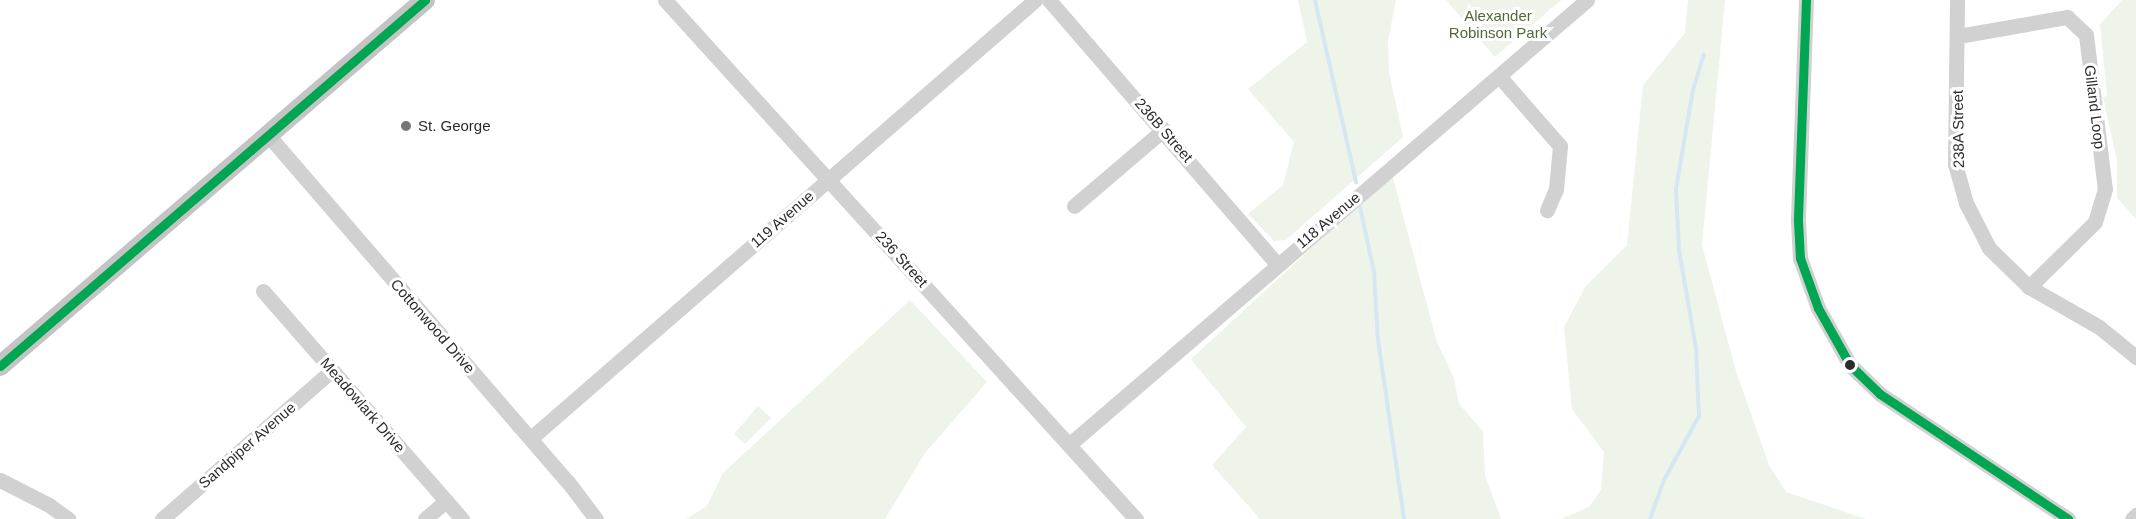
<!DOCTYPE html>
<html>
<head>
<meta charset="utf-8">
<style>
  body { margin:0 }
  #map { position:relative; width:2136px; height:519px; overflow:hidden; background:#fff; font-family:Arial,sans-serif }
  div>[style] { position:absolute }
  .green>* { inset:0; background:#eff4ea }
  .stream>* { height:4px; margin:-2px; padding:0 2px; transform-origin:2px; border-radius:2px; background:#d4e7f2 }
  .minor>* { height:15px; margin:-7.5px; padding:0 7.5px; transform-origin:7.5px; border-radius:7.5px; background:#d1d1d1 }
  .major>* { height:20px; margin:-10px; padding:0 10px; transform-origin:10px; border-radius:10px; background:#c4c4c4 }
  .bus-1>* { height:9px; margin:-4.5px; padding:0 4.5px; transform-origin:4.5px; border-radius:4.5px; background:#00a651 }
  .dots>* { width:16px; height:16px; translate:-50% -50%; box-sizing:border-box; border:3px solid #fff; border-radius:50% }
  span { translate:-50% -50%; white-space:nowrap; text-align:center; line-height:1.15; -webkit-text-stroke:6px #fff; paint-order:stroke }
  .park-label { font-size:15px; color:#506937 }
  .street-label { font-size:15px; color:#2c2c2c }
  .poi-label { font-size:15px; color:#2c2c2c }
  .left { translate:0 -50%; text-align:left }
</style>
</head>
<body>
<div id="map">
  <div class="green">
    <div style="clip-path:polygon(1298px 0,1396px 0,1388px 41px,1389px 72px,1403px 137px,1286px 240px,1274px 241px,1248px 214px,1283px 185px,1294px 142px,1248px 89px,1307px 42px)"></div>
    <div style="clip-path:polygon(1446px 0,1561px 0,1495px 57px)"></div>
    <div style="clip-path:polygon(1688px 0,1725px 0,1702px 245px,1736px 371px,1769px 465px,1786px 492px,1866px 519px,1561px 519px,1589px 507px,1601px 490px,1604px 452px,1572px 409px,1564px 327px,1585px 287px,1627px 245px,1643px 85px,1685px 33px)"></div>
    <div style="clip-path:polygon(2122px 0,2136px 0,2136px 219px,2117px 198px,2117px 161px,2103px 97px,2107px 96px,2100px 24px)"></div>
    <div style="clip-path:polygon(1392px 174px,1437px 342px,1454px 378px,1459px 404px,1483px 431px,1485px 475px,1501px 519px,1260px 519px,1212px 465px,1246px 427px,1191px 359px)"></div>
    <div style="clip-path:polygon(910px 300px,987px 382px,925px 453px,885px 519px,686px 519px,707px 506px,723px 473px)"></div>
    <div style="clip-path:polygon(758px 406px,771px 418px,745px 444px,734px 434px)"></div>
  </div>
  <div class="stream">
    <div style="left:1315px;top:0;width:187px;rotate:77.3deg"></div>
    <div style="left:1360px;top:207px;width:66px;rotate:77.8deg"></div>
    <div style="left:1374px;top:272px;width:68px;rotate:86.6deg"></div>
    <div style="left:1378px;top:340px;width:181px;rotate:81.7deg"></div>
    <div style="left:1650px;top:519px;width:41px;rotate:-70.3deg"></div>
    <div style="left:1664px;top:480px;width:73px;rotate:-61.3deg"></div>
    <div style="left:1699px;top:416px;width:68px;rotate:-92.5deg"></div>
    <div style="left:1696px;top:348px;width:98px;rotate:-99.9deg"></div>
    <div style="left:1679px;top:251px;width:62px;rotate:-92.8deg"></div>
    <div style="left:1676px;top:189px;width:100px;rotate:-80.3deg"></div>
    <div style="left:1693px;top:90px;width:37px;rotate:-73deg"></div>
  </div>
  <div class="minor">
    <div style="left:665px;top:0;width:701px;rotate:47.78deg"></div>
    <div style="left:1049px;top:0;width:347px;rotate:49.2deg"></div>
    <div style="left:1806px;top:0;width:221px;rotate:92.1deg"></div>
    <div style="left:1798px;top:221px;width:37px;rotate:87deg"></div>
    <div style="left:1800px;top:258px;width:53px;rotate:70.2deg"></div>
    <div style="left:1818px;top:308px;width:65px;rotate:60.7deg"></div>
    <div style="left:1850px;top:365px;width:42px;rotate:44deg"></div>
    <div style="left:1880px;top:394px;width:226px;rotate:33.6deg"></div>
    <div style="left:1957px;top:0;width:164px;rotate:90.7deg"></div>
    <div style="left:1955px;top:164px;width:41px;rotate:74.2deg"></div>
    <div style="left:1966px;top:203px;width:51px;rotate:62.9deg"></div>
    <div style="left:1989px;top:248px;width:56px;rotate:44.3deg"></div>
    <div style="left:2029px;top:287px;width:81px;rotate:29.7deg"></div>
    <div style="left:2099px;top:327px;width:48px;rotate:39deg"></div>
    <div style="left:1958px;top:36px;width:111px;rotate:-9.9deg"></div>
    <div style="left:2067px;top:17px;width:26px;rotate:43deg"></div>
    <div style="left:2086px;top:35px;width:155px;rotate:83deg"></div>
    <div style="left:2105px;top:189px;width:34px;rotate:107deg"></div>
    <div style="left:2095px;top:222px;width:93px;rotate:135.4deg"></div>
    <div style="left:1499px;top:76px;width:93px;rotate:48.9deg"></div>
    <div style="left:1560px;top:146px;width:43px;rotate:95.3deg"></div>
    <div style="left:1556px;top:189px;width:23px;rotate:113deg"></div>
    <div style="left:268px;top:135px;width:459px;rotate:49.2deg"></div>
    <div style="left:568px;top:482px;width:46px;rotate:52.9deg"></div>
    <div style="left:1074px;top:206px;width:118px;rotate:-40.5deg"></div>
    <div style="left:263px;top:291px;width:303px;rotate:48.9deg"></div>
    <div style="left:531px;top:438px;width:668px;rotate:-40.99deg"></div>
    <div style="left:1071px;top:443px;width:680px;rotate:-40.65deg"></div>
    <div style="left:0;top:480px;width:55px;rotate:27deg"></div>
    <div style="left:49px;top:505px;width:24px;rotate:36deg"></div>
    <div style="left:162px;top:519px;width:226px;rotate:-41.2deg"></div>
    <div style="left:425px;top:519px;width:28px;rotate:-41deg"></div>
    <div style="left:2132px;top:519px;width:6px;rotate:-45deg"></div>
  </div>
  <div class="major">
    <div style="left:0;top:366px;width:561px;rotate:-40.73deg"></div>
  </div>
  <div class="bus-1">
    <div style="left:1806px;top:0;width:221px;rotate:92.1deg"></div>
    <div style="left:1798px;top:221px;width:37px;rotate:87deg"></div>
    <div style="left:1800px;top:258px;width:53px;rotate:70.2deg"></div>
    <div style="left:1818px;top:308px;width:65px;rotate:60.7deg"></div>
    <div style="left:1850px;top:365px;width:42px;rotate:44deg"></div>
    <div style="left:1880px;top:394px;width:226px;rotate:33.6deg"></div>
    <div style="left:0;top:366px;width:561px;rotate:-40.73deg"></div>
  </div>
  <div class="dots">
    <div style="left:406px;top:126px;background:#767676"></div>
    <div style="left:1850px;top:365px;background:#2c2c2c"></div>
  </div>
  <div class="park-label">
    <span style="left:1498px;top:24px">Alexander<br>Robinson Park</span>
  </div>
  <div class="street-label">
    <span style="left:2095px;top:107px;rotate:83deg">Gilland Loop</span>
    <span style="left:1958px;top:129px;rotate:-91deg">238A Street</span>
    <span style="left:1164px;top:130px;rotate:49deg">236B Street</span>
    <span style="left:782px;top:219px;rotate:-41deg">119 Avenue</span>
    <span style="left:1328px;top:220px;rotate:-40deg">118 Avenue</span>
    <span style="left:902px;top:259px;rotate:48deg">236 Street</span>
    <span style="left:433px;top:326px;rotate:49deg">Cottonwood Drive</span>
    <span style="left:363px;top:405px;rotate:49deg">Meadowlark Drive</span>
    <span style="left:247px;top:445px;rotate:-41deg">Sandpiper Avenue</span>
  </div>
  <div class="poi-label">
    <span class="left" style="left:418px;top:126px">St. George</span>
  </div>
</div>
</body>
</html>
